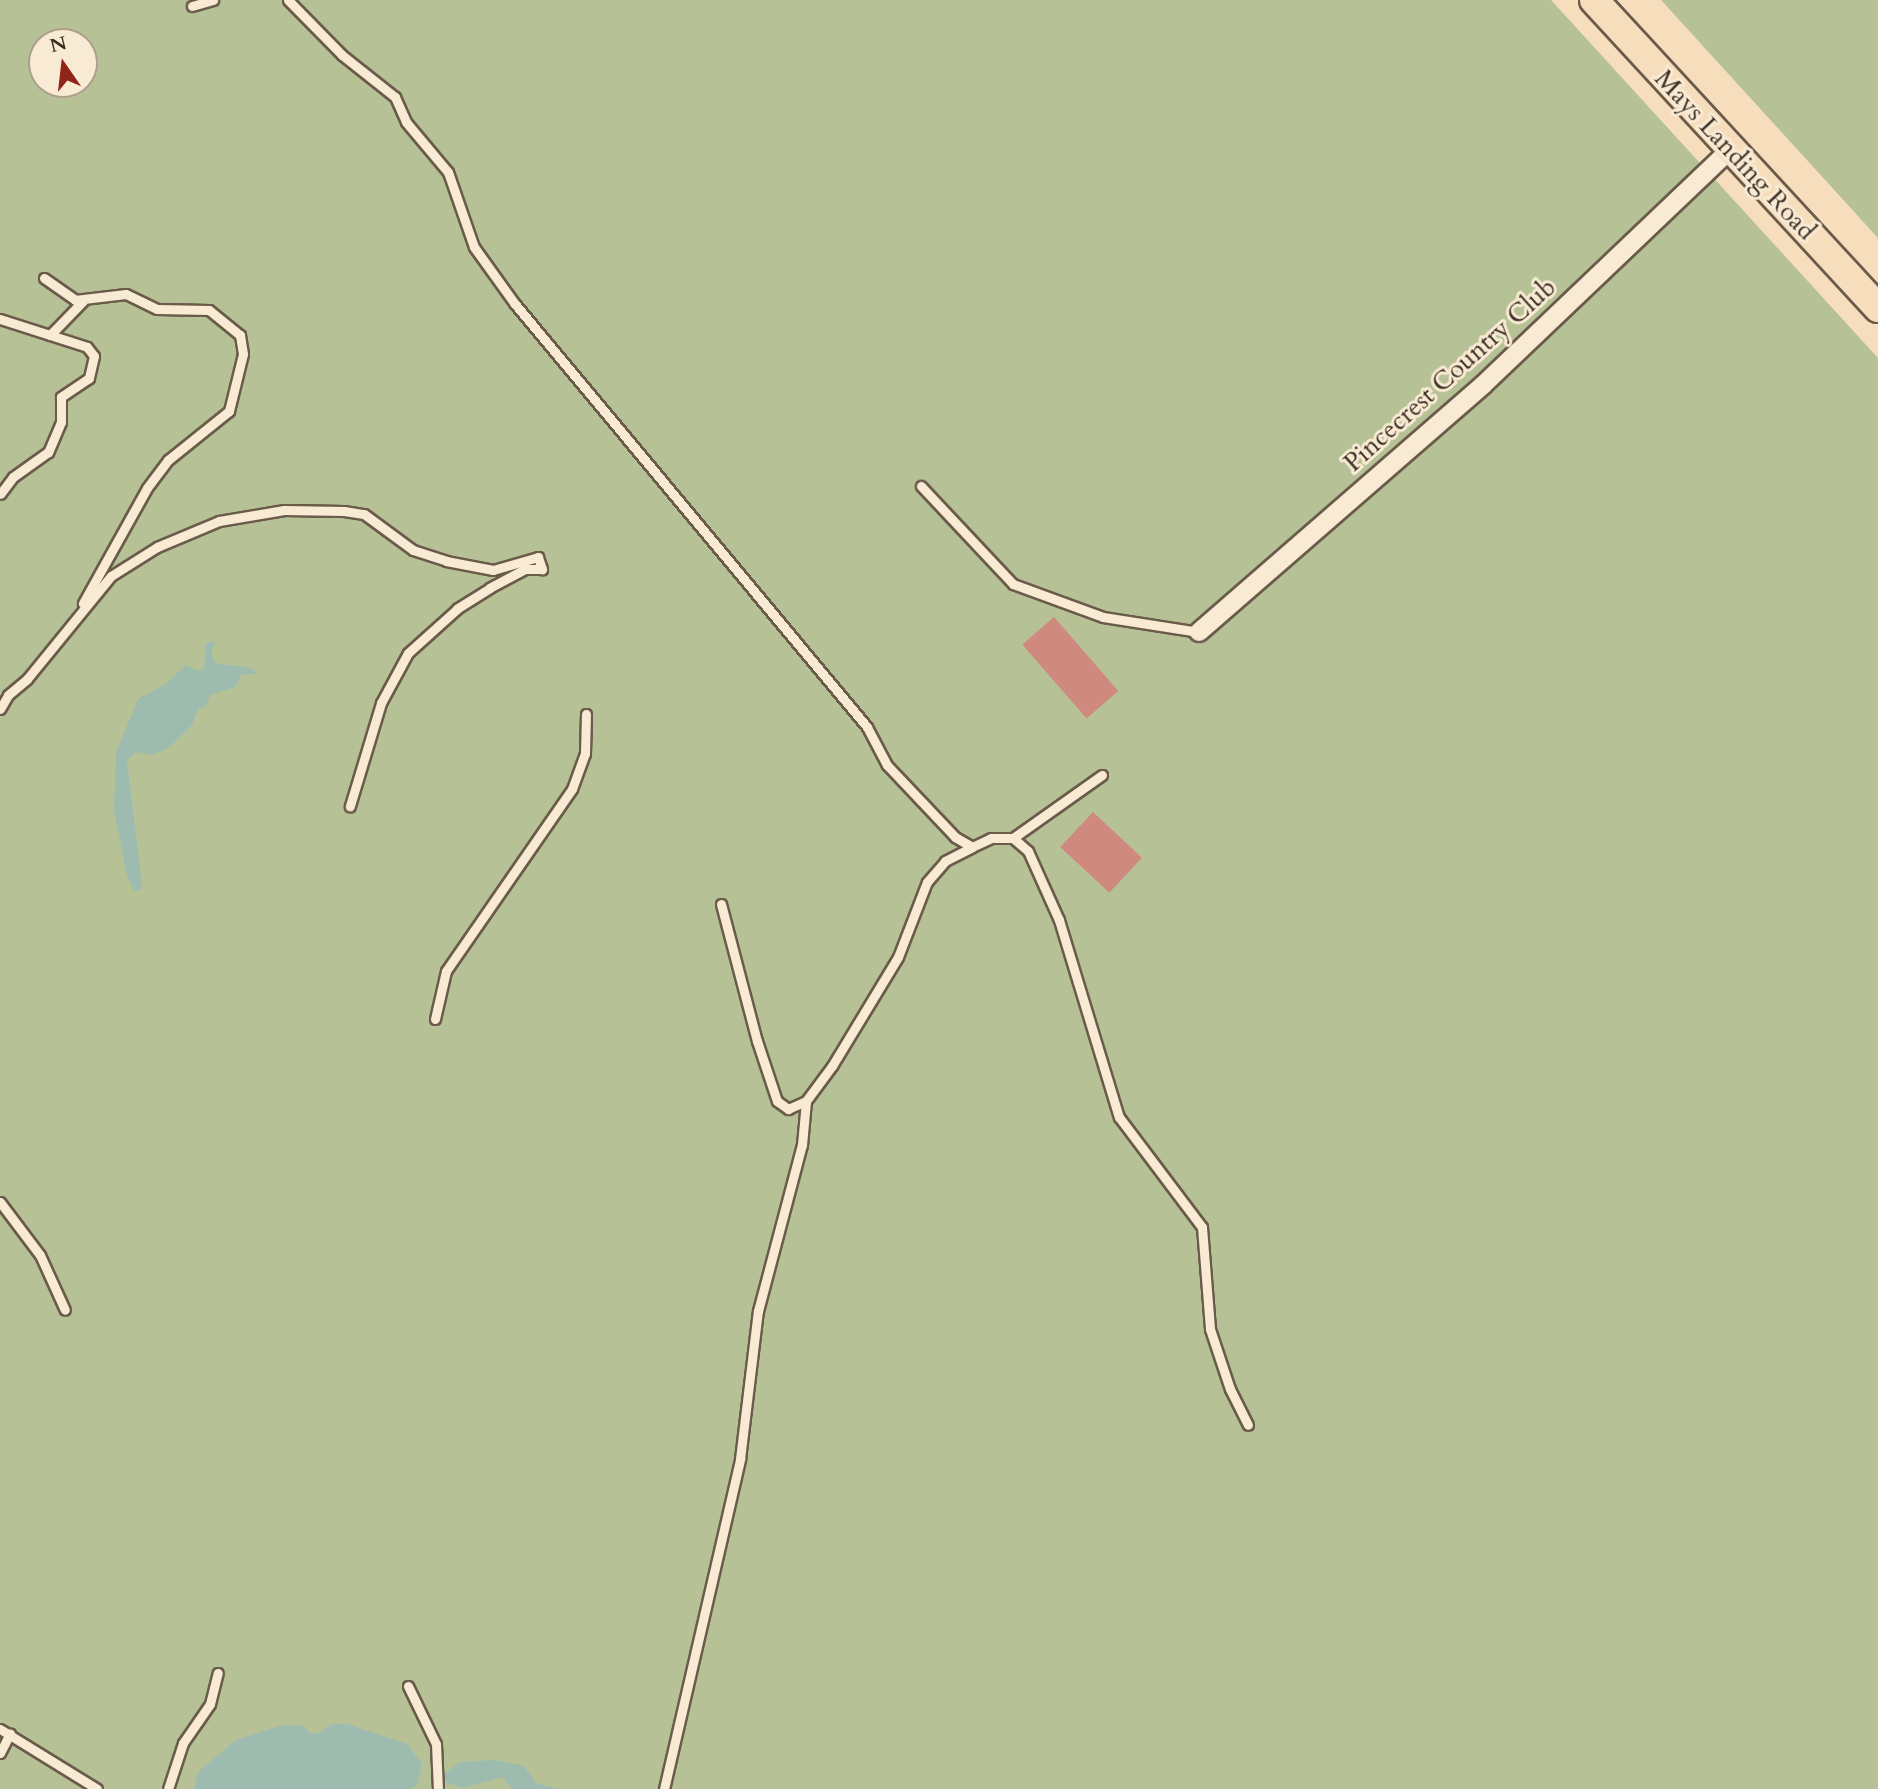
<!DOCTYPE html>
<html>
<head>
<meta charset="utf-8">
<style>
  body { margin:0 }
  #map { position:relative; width:1878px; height:1789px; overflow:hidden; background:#f6debd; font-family:Cardo,serif }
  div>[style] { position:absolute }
  .green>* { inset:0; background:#b6c296 }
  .water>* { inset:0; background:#9dbcaf }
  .building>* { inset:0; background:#d0897f; transform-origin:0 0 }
  .roads { filter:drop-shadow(2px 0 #6a5b4a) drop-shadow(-2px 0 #6a5b4a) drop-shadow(0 2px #6a5b4a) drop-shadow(0 -2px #6a5b4a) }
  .lane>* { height:9px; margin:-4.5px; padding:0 4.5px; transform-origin:4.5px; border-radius:4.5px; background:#f9ead4 }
  .street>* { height:18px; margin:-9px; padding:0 9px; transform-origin:9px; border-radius:9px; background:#f9ead4 }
  .primary>* { height:28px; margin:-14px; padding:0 14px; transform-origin:14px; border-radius:14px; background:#f6debd }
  span { translate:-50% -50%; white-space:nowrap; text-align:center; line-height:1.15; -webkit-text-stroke:6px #f9ead4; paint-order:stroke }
  .street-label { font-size:26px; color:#3c2f24 }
  .north { position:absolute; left:28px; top:28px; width:70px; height:70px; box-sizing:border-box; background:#f9ead4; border:2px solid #ad9f8e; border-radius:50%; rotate:346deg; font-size:19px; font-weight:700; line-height:28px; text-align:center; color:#3c2f24 }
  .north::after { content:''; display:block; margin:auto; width:24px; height:32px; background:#8f2418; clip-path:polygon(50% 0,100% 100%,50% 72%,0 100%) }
</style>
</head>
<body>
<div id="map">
  <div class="green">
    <div style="clip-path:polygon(evenodd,0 0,1551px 0,1878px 358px,1878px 1789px,0 1789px,0 0,42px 42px,84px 42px,84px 84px,42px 84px,42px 42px)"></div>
    <div style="clip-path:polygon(1661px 0,1878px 0,1878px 238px)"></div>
  </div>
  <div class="water">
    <div style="clip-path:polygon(215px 641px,211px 652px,215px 663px,251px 668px,257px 673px,241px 675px,235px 687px,210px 695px,206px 707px,198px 709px,192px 725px,170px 747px,152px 755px,136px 752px,127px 760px,142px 884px,141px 890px,134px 891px,127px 876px,114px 810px,116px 753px,138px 699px,167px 683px,186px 665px,198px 671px,204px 668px,206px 644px)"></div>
    <div style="clip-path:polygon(332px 1724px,347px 1724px,407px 1744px,422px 1764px,417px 1785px,411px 1789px,194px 1789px,198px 1772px,236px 1740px,283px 1725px,304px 1726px,310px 1733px,319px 1733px)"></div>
    <div style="clip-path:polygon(495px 1760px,524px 1766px,536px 1783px,559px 1789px,512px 1789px,502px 1777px,463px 1788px,446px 1782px,444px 1774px,460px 1762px)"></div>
  </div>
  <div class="building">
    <div style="left:1054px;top:617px;width:98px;height:42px;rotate:49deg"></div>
    <div style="left:1093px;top:812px;width:67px;height:48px;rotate:43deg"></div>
  </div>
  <div class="roads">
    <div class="lane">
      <div style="left:288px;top:0;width:77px;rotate:45.5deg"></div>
      <div style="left:342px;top:55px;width:68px;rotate:38.4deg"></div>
      <div style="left:395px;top:97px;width:27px;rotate:66deg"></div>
      <div style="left:406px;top:122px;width:65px;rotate:50deg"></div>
      <div style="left:448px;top:172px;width:79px;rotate:70.9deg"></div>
      <div style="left:474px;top:247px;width:70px;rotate:54.3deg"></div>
      <div style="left:515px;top:304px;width:550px;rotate:50.23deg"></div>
      <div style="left:867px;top:727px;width:43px;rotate:62.2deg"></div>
      <div style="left:887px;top:765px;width:99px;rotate:46.6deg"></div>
      <div style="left:955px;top:837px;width:20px;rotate:30deg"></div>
      <div style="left:972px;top:847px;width:21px;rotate:-25deg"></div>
      <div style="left:991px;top:838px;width:22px"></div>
      <div style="left:1013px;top:838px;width:20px;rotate:41deg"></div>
      <div style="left:1028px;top:851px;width:76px;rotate:65.8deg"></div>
      <div style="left:1059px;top:920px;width:206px;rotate:73.1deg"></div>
      <div style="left:1119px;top:1117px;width:138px;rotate:53deg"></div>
      <div style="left:1202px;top:1227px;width:102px;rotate:85.5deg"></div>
      <div style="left:1210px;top:1329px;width:63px;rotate:71.6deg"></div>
      <div style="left:1230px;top:1389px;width:40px;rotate:63.4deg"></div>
      <div style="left:192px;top:6px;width:22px;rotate:-16deg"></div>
      <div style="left:44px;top:278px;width:38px;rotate:35deg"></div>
      <div style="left:75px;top:300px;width:51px;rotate:-6.7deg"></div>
      <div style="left:126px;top:294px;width:34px;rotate:26deg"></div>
      <div style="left:157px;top:309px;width:52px;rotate:1.1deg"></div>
      <div style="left:209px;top:310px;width:40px;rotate:39deg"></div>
      <div style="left:240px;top:335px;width:19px;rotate:81deg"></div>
      <div style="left:243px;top:354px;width:59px;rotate:103.8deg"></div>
      <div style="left:229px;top:411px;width:78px;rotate:141.2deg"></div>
      <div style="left:168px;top:460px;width:35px;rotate:127deg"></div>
      <div style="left:147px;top:488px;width:132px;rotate:119.1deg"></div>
      <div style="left:0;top:319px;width:91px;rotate:17.8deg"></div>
      <div style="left:87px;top:347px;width:11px;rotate:52deg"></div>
      <div style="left:94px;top:356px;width:23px;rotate:103deg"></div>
      <div style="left:89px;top:378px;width:34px;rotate:146deg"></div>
      <div style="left:61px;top:397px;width:25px;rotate:90deg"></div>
      <div style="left:61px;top:422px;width:33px;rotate:113deg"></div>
      <div style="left:48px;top:452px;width:43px;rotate:144.5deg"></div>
      <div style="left:13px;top:477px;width:21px;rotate:127deg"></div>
      <div style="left:50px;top:335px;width:47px;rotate:-45.9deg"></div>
      <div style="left:921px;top:486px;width:134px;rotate:46.8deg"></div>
      <div style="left:1013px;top:584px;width:96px;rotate:20.1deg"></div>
      <div style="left:1103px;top:617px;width:97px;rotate:8.9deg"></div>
      <div style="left:0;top:709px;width:16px;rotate:-60deg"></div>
      <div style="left:8px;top:695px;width:25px;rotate:-40deg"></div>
      <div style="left:27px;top:679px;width:133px;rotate:-50.8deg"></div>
      <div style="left:111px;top:576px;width:54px;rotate:-32.2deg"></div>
      <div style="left:157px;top:547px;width:67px;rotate:-22.8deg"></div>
      <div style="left:219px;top:521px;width:66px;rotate:-9.6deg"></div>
      <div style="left:284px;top:510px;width:60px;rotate:1deg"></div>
      <div style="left:344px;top:511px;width:20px;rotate:9deg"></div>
      <div style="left:364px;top:514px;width:61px;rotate:36.3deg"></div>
      <div style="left:413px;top:550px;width:35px;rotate:18deg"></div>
      <div style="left:446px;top:561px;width:48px;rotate:10.8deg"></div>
      <div style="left:493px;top:570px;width:47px;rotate:-16.1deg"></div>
      <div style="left:538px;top:557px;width:13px;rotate:72deg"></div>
      <div style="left:542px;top:569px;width:17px;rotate:180deg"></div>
      <div style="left:525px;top:569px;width:40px;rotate:152deg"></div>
      <div style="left:490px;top:588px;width:39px;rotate:148deg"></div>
      <div style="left:457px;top:609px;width:66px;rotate:138.1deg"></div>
      <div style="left:408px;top:653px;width:57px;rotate:118.4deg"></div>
      <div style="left:381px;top:703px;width:108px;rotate:106.8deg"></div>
      <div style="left:1013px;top:838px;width:109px;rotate:-35.3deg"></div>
      <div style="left:721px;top:904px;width:142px;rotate:75.3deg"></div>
      <div style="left:757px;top:1041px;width:63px;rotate:71.6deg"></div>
      <div style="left:777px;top:1101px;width:14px;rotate:36deg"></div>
      <div style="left:788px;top:1109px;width:20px;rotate:-24deg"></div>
      <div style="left:806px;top:1101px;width:44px;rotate:-53.4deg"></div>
      <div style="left:832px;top:1066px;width:127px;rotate:-58.8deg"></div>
      <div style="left:898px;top:957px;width:80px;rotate:-68.9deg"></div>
      <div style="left:927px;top:882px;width:28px;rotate:-49deg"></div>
      <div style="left:945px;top:861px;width:30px;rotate:-27deg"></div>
      <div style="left:435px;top:1019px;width:49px;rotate:-77.1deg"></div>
      <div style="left:446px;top:971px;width:221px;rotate:-55.3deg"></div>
      <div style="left:572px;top:789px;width:37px;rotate:-70deg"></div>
      <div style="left:585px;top:754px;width:40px;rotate:-88.6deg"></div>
      <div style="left:0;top:1202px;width:66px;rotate:53deg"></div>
      <div style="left:40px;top:1255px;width:60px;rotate:65.6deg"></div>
      <div style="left:408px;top:1686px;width:64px;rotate:64.2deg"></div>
      <div style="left:436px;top:1744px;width:45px;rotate:87.5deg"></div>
      <div style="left:0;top:1729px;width:114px;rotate:31.7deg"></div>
      <div style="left:0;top:1753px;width:22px;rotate:-63deg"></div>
      <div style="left:168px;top:1789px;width:48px;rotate:-71.9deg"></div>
      <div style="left:183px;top:1743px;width:47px;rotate:-55.3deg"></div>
      <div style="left:210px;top:1704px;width:32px;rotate:-76deg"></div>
      <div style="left:664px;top:1789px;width:339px;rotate:-77deg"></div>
      <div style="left:740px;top:1459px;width:149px;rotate:-83.1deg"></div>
      <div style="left:758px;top:1311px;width:172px;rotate:-75.2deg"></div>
      <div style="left:802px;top:1145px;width:44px;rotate:-84.8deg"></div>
    </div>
    <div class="street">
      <div style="left:1199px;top:632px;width:376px;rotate:-41deg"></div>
      <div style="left:1483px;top:385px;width:340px;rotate:-43.6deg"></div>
    </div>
    <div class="primary">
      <div style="left:1594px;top:0;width:419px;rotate:47.3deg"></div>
    </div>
  </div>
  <div class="street-label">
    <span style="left:1735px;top:155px;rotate:47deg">Mays Landing Road</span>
    <span style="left:1450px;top:375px;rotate:-42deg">Pincecrest Country Club</span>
  </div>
  <div class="north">N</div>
</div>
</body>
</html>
